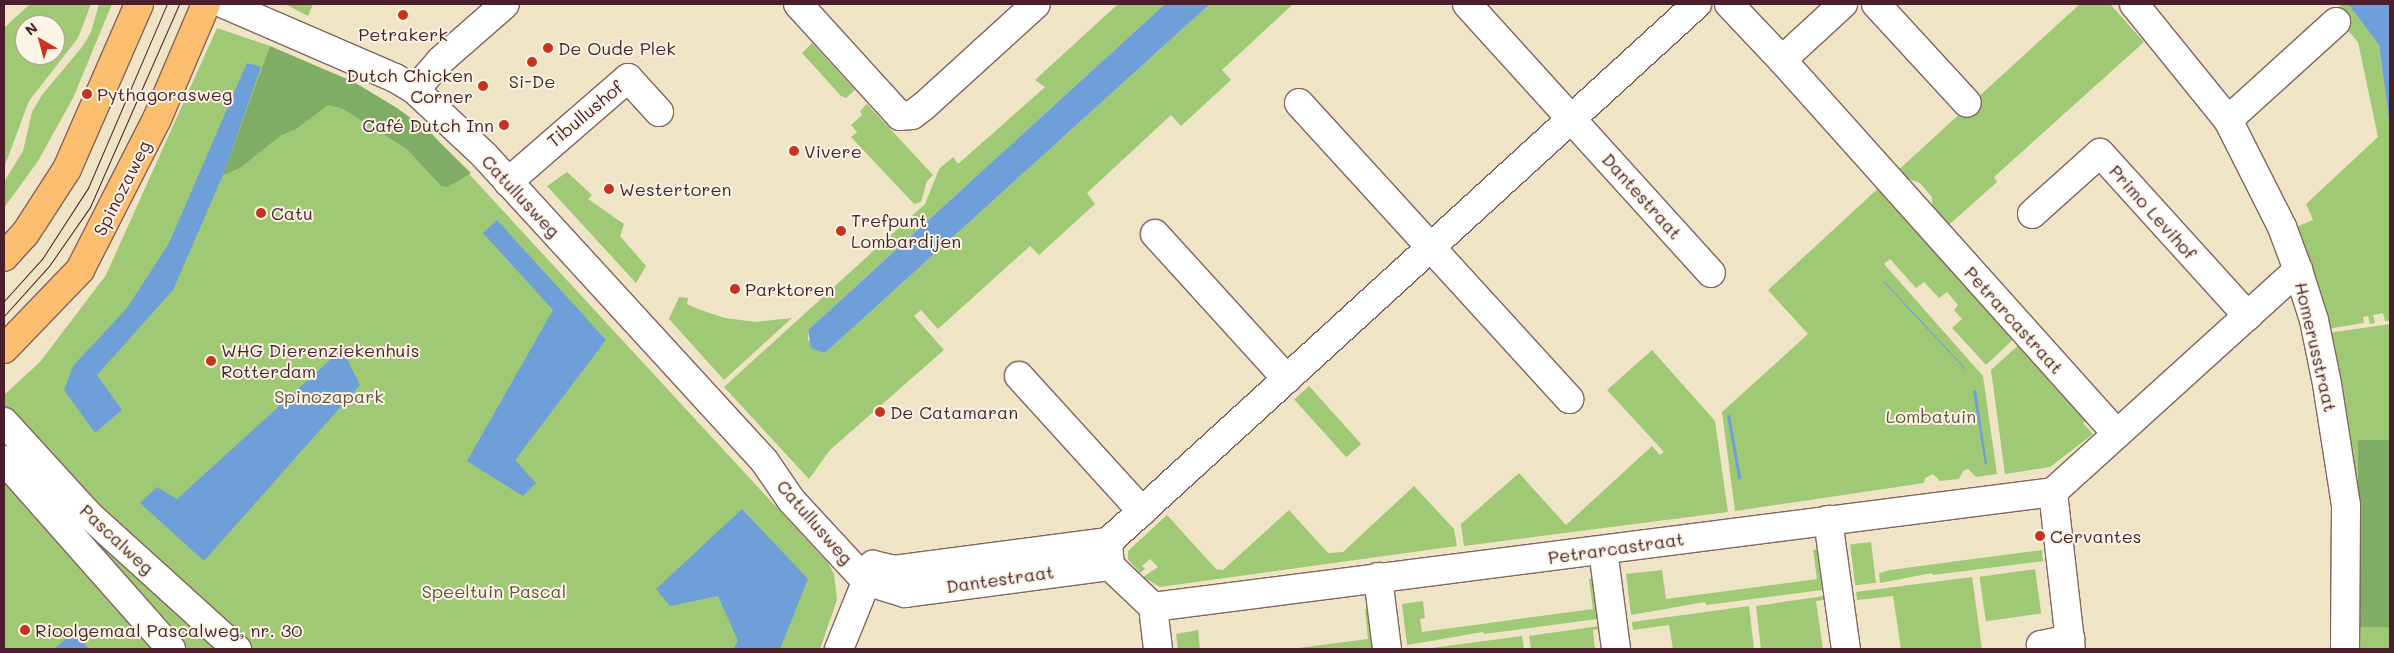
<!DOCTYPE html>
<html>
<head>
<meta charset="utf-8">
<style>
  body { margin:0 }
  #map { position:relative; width:2394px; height:653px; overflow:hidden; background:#efe5c6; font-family:Mali,sans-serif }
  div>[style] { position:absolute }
  .green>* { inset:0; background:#a0c975; transform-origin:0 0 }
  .forest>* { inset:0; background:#80ad66; transform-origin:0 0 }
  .water>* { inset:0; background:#6f9fd9; transform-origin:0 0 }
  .roads { filter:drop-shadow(1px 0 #846461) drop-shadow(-1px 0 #846461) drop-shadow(0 1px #846461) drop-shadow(0 -1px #846461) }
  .minor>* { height:28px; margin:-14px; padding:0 14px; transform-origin:14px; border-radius:14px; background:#fff }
  .major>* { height:28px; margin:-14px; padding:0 14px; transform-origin:14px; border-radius:14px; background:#fbbe6e }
  .tram>* { height:1px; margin:-0.5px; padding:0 0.5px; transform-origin:0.5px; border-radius:0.5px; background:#4a1f2b }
  .dots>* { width:14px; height:14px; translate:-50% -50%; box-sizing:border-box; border:2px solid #fcf5e5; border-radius:50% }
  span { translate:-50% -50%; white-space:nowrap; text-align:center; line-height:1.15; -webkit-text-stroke:4px #fcf5e5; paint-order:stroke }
  .poi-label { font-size:18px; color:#4a1f2b }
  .left { translate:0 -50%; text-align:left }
  .right { translate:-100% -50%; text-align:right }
  .street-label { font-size:18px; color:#4a1f2b }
  .park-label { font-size:18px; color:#645241 }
  .frame { position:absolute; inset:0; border:5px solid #4a1f2b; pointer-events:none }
  .north { position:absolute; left:15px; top:15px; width:50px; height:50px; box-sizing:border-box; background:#fcf5e5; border:1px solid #b59f9b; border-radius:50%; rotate:322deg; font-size:14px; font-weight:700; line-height:20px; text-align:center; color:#4a1f2b }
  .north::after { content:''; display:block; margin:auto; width:18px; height:22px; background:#c8321e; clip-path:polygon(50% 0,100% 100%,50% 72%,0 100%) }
</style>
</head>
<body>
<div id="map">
  <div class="green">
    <div style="clip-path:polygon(evenodd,30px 4px,91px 4px,78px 38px,29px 101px,4px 168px,4px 28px,30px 4px,25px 25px,55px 25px,55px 55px,25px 55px,25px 25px)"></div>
    <div style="clip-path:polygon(99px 4px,112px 4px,73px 98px,38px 161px,4px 208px,4px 182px,23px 151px,32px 112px,42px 95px,82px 47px,91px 32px)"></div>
    <div style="clip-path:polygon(285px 4px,313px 4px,308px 16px)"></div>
    <div style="clip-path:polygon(1118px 4px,1165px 4px,808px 330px,808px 340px,825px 353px,1210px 4px,1293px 4px,1222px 70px,1231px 80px,1181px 126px,1171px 115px,1087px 193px,1095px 204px,1039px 255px,1030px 246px,938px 329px,921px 310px,914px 316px,944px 350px,830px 450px,809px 479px,724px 387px,925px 204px,939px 169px,953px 157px,958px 164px,1045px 87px,1035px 80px)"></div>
    <div style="clip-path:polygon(2080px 4px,2110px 4px,2144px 42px,1994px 177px,1997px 182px,1943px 230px,1933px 220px,1932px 197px,1920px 183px,1894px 174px)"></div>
    <div style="clip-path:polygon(2342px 4px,2348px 4px,2379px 45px,2390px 127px,2390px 321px,2385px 321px,2383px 313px,2373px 315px,2375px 323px,2370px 324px,2368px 316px,2363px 317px,2364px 323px,2327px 329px,2291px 229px,2313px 220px,2306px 204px,2378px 137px,2358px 42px,2332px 13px)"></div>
    <div style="clip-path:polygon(217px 28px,270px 46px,268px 52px,422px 123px,828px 563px,834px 574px,837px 600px,820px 649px,4px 649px,4px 395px,40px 362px,106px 275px)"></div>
    <div style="clip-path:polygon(812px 43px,855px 90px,846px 98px,841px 96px,802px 53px)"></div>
    <div style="clip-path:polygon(867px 104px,933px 175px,927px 181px,921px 202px,914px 204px,851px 137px,857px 132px,851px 125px,862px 115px,860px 111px)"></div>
    <div style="clip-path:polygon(567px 172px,592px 195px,588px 199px,624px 224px,620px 236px,646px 266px,636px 283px,547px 186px)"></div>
    <div style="clip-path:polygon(1884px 183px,2018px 335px,1986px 365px,1952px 328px,1962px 319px,1954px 310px,1958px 305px,1947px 292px,1939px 298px,1924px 282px,1916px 288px,1890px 259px,1884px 264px,1983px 376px,1997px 474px,1976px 477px,1968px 469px,1963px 471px,1959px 479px,1940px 481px,1933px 474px,1925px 478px,1924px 483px,1735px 511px,1722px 412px,1808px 334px,1768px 290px)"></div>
    <div style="clip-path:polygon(679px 297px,688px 298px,687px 304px,698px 309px,725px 318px,756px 322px,792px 318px,724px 380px,669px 319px)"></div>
    <div style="clip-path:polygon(2390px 324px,2390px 440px,2358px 446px,2357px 541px,2328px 333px)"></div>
    <div style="clip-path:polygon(2023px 341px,2092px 416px,2083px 423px,2093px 434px,2050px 467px,2005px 474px,1991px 370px)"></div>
    <div style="clip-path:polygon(1652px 350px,1715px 421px,1728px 512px,1464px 546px,1461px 524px,1519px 473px,1566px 525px,1652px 446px,1660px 455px,1664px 452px,1607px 390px)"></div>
    <div style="left:1309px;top:386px;width:78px;height:20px;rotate:48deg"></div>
    <div style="clip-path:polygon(1414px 486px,1454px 529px,1457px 546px,1160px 587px,1143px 577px,1158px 567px,1150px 559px,1142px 566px,1145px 569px,1140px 573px,1128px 559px,1128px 551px,1167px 515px,1216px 569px,1223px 570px,1289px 510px,1328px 553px,1343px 552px)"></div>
    <div style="left:1871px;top:542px;width:41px;height:21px;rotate:83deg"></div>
    <div style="clip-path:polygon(1825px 548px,1830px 589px,1706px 605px,1705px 602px,1631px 615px,1626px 574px,1662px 570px,1666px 599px,1817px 579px,1813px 550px)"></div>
    <div style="clip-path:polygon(2042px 550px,2043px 561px,1933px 575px,1932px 573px,1880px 583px,1879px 573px,1890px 570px)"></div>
    <div style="left:2035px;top:569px;width:45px;height:56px;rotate:82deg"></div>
    <div style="clip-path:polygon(1601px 577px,1605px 618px,1484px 634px,1483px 632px,1407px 645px,1402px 604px,1423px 601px,1425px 618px,1420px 619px,1422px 632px,1593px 609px,1589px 579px)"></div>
    <div style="clip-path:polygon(1972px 577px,1982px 649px,1901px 649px,1893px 596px,1857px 600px,1856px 592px)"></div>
    <div style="clip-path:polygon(1831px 595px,1831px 599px,1816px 601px,1823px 649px,1761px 649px,1756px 606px)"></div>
    <div style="clip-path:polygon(1749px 606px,1754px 649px,1673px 649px,1669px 625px,1633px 630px,1632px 622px)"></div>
    <div style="clip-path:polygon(1376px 608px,1373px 649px,1290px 649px,1368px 639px,1365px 609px)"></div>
    <div style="clip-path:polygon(2357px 624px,2390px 627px,2390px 649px,2355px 649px)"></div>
    <div style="clip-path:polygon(1606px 625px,1607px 628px,1593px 630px,1595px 649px,1531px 649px,1529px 636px)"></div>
    <div style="clip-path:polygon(1198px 630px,1200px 649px,1178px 649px,1176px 634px)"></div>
    <div style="clip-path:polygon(1522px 636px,1524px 649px,1424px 649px)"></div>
  </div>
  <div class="forest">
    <div style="clip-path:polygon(270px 46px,354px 82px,397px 108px,427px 130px,471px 173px,448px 187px,441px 186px,407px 149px,343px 109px,328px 105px,296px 129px,280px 136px,240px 168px,223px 175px)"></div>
    <div style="left:2390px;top:440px;width:187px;height:32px;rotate:90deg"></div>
  </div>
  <div class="water">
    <div style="clip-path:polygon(1165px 4px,1210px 4px,825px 353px,811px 348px,808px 330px)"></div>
    <div style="clip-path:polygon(2348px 4px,2390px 4px,2390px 127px,2379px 45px)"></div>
    <div style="clip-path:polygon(247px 63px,261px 67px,223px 175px,173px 290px,97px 375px,122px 410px,95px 433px,64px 390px,73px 366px,127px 308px,169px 243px)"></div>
    <div style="clip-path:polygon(497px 220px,606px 340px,515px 460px,536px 483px,523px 496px,467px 461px,553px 310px,483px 233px)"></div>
    <div style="left:1884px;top:281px;width:120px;height:1px;rotate:47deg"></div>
    <div style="clip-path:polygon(342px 349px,360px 385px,204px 561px,140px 503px,157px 487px,177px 499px)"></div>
    <div style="clip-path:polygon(1976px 390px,1987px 464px,1985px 465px,1973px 391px)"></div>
    <div style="left:1730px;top:415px;width:65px;height:3px;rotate:80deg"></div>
    <div style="clip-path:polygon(742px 509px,808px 579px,780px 649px,733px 649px,738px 641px,718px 596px,670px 606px,656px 589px)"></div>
    <div style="clip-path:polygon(74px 631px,89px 649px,54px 649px,70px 635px)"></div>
  </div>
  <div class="roads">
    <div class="minor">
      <div style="left:224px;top:4px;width:186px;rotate:23.4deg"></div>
      <div style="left:395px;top:78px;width:23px;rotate:31deg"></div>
      <div style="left:415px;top:90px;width:95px;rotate:43.3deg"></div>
      <div style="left:484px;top:155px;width:416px;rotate:47.5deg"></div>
      <div style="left:765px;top:462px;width:46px;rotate:55.6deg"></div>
      <div style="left:791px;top:500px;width:110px;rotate:47.2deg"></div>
      <div style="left:798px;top:4px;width:151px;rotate:47.7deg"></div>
      <div style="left:900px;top:116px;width:12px;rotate:-5deg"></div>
      <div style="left:912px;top:115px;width:15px;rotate:-37deg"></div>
      <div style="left:924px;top:106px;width:151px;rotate:-42.3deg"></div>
      <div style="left:1467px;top:4px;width:363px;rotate:47.8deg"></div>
      <div style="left:1729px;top:4px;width:77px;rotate:46.6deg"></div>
      <div style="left:1782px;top:60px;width:83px;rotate:-42.6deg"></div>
      <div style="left:1876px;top:4px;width:134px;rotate:47.4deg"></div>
      <div style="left:2134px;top:4px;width:149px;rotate:51deg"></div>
      <div style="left:2228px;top:120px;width:120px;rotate:63.2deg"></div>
      <div style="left:2282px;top:227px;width:46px;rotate:69.6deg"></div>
      <div style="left:2298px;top:270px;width:52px;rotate:72.3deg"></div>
      <div style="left:2314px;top:320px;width:65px;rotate:78.5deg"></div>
      <div style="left:2327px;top:384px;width:123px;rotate:81.1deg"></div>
      <div style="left:2346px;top:506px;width:143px;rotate:90.4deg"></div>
      <div style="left:1782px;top:60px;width:502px;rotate:48.15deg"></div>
      <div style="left:415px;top:90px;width:38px;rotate:-49deg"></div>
      <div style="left:440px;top:61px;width:86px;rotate:-41.2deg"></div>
      <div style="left:1299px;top:103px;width:401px;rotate:47.6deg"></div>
      <div style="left:2228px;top:120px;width:146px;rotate:-42.2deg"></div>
      <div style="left:508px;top:182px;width:159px;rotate:-40.9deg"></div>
      <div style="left:628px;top:78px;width:46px;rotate:47.6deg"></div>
      <div style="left:2032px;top:214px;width:91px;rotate:-41.9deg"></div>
      <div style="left:2100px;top:153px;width:220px;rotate:47.8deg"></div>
      <div style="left:1155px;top:234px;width:196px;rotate:47.7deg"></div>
      <div style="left:1019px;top:376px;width:183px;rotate:47.7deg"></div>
      <div style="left:4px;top:422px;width:126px;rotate:47.6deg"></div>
      <div style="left:89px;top:515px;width:200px;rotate:42.2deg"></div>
      <div style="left:4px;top:460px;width:252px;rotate:48.5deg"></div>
      <div style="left:2053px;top:492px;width:158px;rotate:83.5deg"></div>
      <div style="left:1828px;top:520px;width:130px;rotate:82.1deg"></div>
      <div style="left:1603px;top:550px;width:100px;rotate:82.5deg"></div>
      <div style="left:873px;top:565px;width:22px;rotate:13deg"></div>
      <div style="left:894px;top:570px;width:216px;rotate:-7.5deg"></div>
      <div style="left:1110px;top:566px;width:59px;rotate:43.6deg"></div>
      <div style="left:1153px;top:607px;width:907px;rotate:-7.28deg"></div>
      <div style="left:2053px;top:492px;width:331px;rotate:-42.2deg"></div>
      <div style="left:1110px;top:566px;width:24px;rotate:-95deg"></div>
      <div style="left:1108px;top:542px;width:798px;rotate:-42.41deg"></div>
      <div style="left:1378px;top:577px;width:73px;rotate:82.9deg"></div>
      <div style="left:866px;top:581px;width:41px;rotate:17.1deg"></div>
      <div style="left:905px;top:593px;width:207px;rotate:-7.5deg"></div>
      <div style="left:1153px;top:607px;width:42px;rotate:83.2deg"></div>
      <div style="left:839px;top:649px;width:91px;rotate:-68deg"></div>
      <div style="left:2042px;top:649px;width:4px;rotate:-104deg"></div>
      <div style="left:2041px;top:645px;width:30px;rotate:-12deg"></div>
    </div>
    <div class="major">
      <div style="left:4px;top:257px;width:31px;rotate:-48deg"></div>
      <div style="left:25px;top:234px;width:77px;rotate:-57.1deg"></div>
      <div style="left:67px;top:169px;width:180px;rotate:-66.4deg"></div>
      <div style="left:4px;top:349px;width:110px;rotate:-46.1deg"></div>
      <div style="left:80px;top:270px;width:169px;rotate:-63deg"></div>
      <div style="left:157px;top:119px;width:125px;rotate:-66.9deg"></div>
    </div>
  </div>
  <div class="tram">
    <div style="left:4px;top:301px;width:57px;rotate:-47.9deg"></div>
    <div style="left:42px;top:259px;width:85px;rotate:-57.1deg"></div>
    <div style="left:88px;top:188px;width:200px;rotate:-66.8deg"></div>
    <div style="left:4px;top:316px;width:67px;rotate:-48deg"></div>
    <div style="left:49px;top:266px;width:72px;rotate:-55.2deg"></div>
    <div style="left:90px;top:207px;width:222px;rotate:-66.3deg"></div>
  </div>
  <div class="dots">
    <div style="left:403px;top:15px;background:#c8321e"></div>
    <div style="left:548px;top:48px;background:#c8321e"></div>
    <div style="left:532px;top:62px;background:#c8321e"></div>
    <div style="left:483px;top:86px;background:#c8321e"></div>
    <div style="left:87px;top:94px;background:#c8321e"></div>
    <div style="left:504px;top:125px;background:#c8321e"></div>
    <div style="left:794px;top:151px;background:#c8321e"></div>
    <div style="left:609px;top:189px;background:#c8321e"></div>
    <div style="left:261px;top:213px;background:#c8321e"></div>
    <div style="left:841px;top:231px;background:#c8321e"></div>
    <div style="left:735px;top:289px;background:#c8321e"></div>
    <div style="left:211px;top:361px;background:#c8321e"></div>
    <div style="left:880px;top:412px;background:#c8321e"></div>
    <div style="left:2040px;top:536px;background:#c8321e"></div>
    <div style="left:25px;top:630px;background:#c8321e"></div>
  </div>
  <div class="poi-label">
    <span style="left:403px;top:34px">Petrakerk</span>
    <span class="left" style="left:558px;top:48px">De Oude Plek</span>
    <span class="right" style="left:473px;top:86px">Dutch Chicken<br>Corner</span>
    <span style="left:532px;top:81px">Si-De</span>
    <span class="left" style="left:97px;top:94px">Pythagorasweg</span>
    <span class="right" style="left:494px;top:125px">Café Dutch Inn</span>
    <span class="left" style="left:804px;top:151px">Vivere</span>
    <span class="left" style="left:619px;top:189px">Westertoren</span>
    <span class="left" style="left:271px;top:213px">Catu</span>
    <span class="left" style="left:851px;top:231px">Trefpunt<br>Lombardijen</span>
    <span class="left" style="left:745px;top:289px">Parktoren</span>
    <span class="left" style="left:221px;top:361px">WHG Dierenziekenhuis<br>Rotterdam</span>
    <span class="left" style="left:890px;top:412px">De Catamaran</span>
    <span class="left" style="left:2050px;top:536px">Cervantes</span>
    <span class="left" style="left:35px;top:630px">Rioolgemaal Pascalweg, nr. 30</span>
  </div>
  <div class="street-label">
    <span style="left:585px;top:114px;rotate:-40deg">Tibullushof</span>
    <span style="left:122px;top:188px;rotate:-63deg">Spinozaweg</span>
    <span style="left:521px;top:196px;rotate:47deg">Catullusweg</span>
    <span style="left:1642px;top:196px;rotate:48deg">Dantestraat</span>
    <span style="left:2153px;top:212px;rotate:48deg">Primo Levihof</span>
    <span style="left:2014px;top:320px;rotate:48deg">Petrarcastraat</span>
    <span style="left:2316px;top:347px;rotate:77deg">Homerusstraat</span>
    <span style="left:815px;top:522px;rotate:49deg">Catullusweg</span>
    <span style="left:117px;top:539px;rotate:43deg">Pascalweg</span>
    <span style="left:1616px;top:548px;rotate:-8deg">Petrarcastraat</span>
    <span style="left:1000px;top:579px;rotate:-8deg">Dantestraat</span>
  </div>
  <div class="park-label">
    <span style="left:329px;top:396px">Spinozapark</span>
    <span style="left:1931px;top:416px">Lombatuin</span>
    <span style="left:494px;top:591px">Speeltuin Pascal</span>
  </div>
  <div class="frame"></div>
  <div class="north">N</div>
</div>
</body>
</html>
